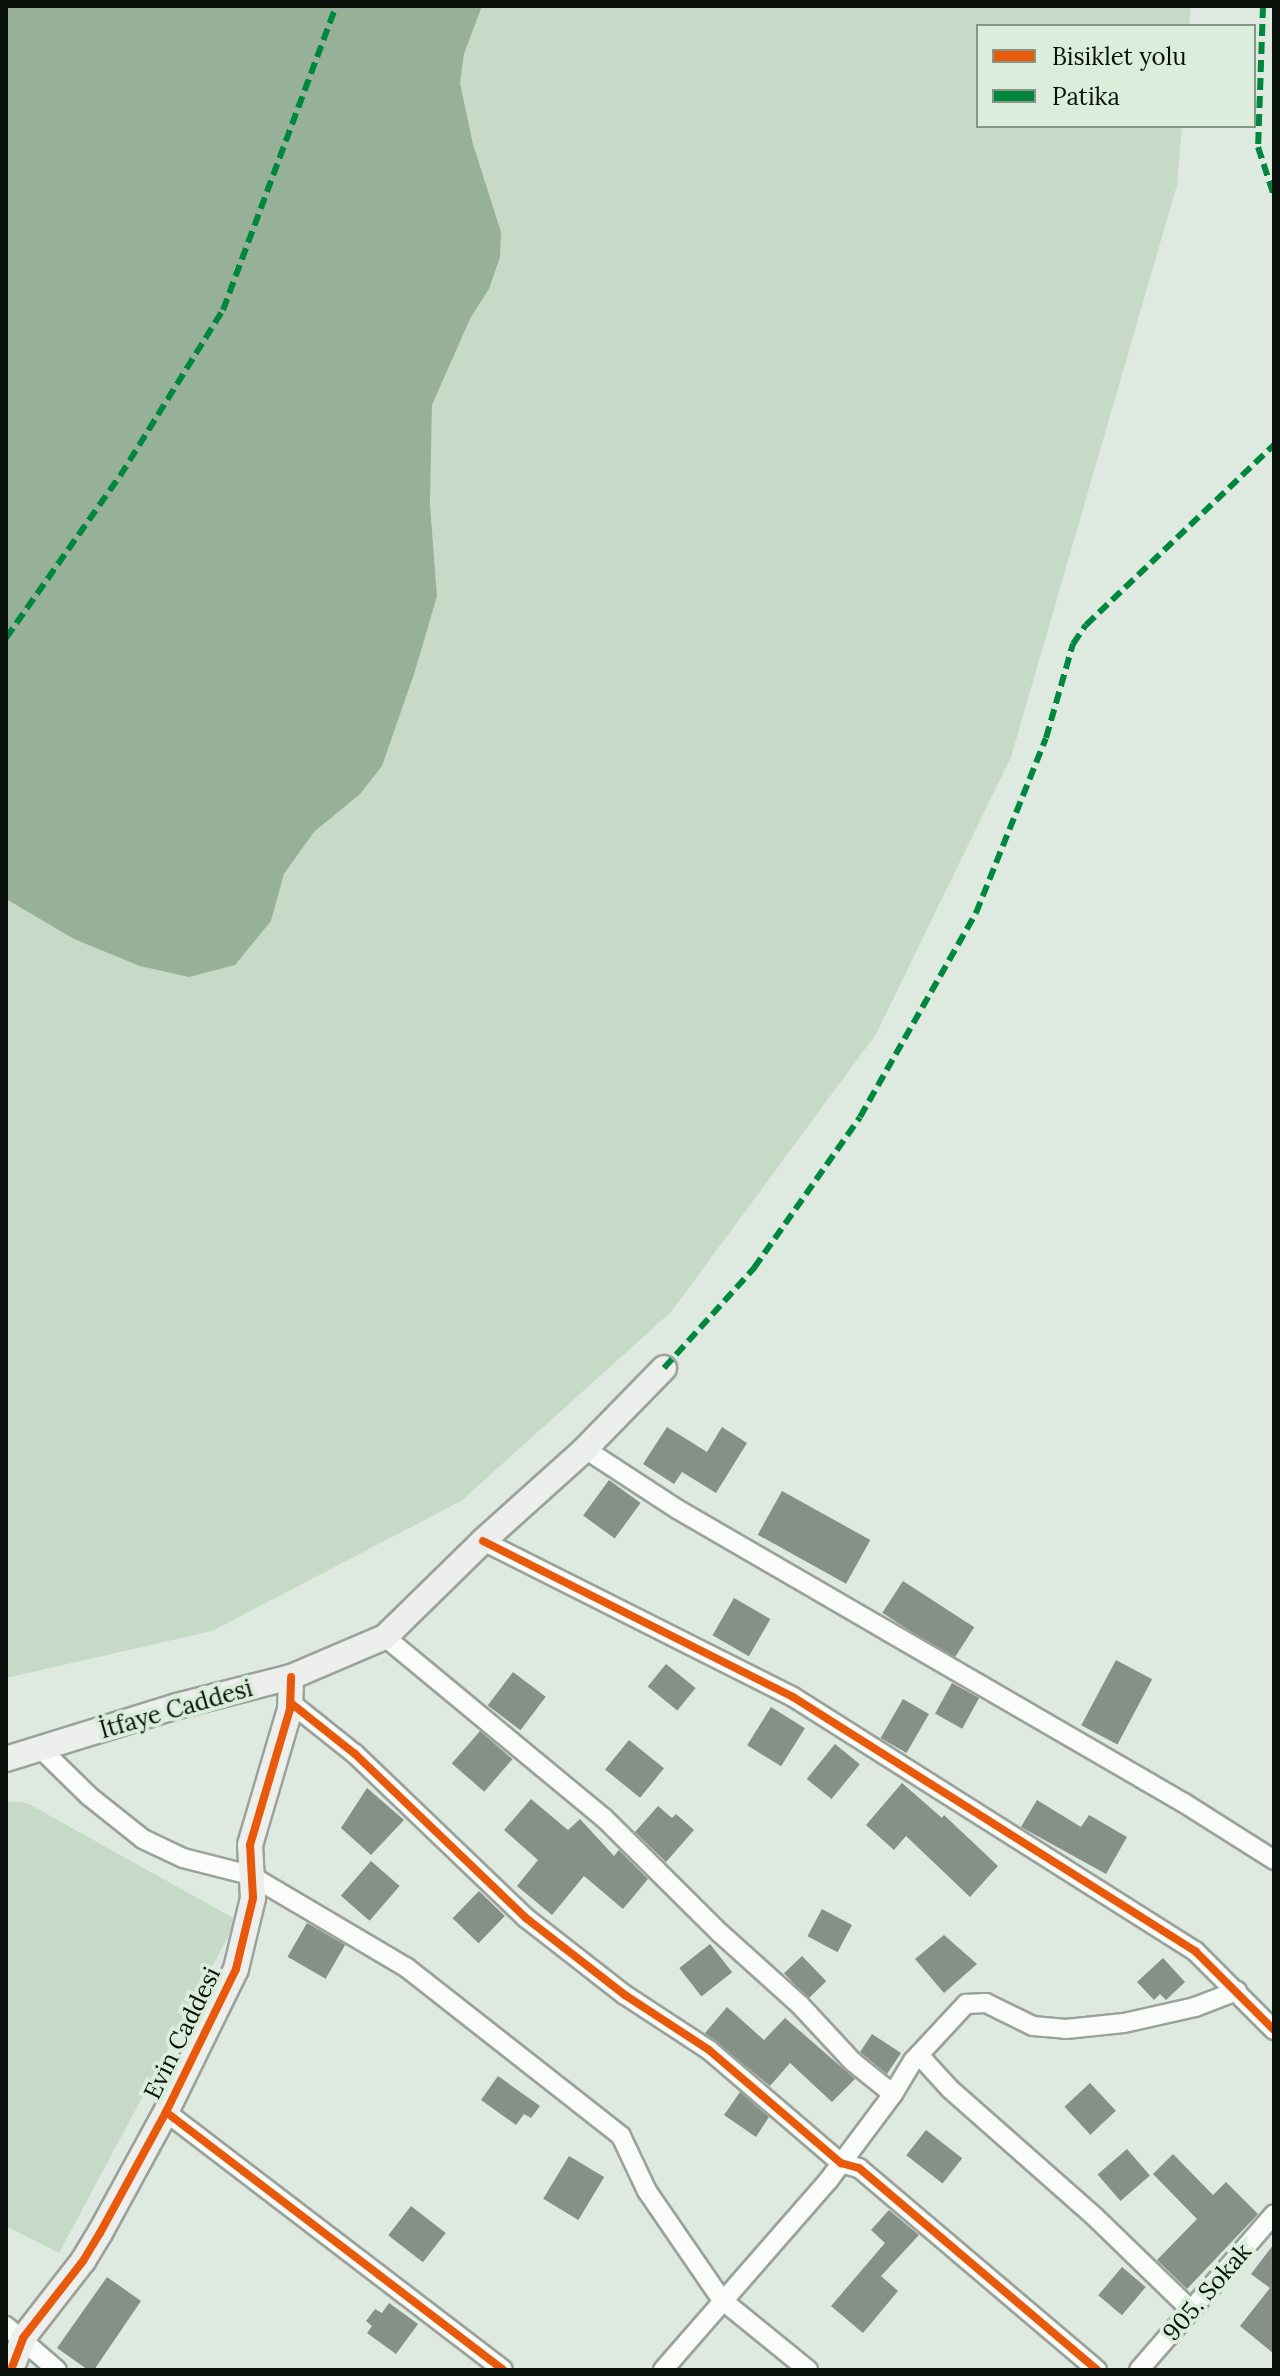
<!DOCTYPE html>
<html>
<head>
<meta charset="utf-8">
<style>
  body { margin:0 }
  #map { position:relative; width:1280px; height:2376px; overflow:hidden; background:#deeadf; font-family:Lora,serif }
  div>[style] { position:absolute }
  .green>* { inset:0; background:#c6dac7 }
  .water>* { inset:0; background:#97b098 }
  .building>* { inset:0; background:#859086; transform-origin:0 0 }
  .roads { filter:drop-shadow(2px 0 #9aa29b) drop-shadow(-2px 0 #9aa29b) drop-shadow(0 2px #9aa29b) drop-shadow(0 -2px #9aa29b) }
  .street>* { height:18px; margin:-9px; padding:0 9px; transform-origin:9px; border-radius:9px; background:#fafcfa }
  .secondary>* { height:24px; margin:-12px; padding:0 12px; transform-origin:12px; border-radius:12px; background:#ecefec }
  .quiet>* { height:6px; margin-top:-3px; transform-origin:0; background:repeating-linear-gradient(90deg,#00873e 0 12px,transparent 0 18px) }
  .cycleway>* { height:8px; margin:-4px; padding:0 4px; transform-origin:4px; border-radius:4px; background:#e8590c }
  span { translate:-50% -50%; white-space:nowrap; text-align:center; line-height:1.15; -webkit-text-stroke:8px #daeedb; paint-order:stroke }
  .street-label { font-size:24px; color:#0a110b }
  .frame { position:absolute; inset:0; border:8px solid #0a110b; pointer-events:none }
  .legend { position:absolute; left:976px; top:24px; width:280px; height:104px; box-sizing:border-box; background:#daeedb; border:2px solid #879688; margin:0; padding:10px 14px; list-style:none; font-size:24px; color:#0a110b }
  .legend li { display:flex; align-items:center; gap:16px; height:40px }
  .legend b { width:40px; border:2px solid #879688 }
</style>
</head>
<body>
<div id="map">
  <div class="green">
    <div style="clip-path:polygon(482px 6px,1191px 6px,1189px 26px,978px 26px,978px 126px,1182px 126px,1177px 185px,1011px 757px,876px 1034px,671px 1312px,461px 1501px,212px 1631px,6px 1678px,6px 899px,74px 939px,271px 921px,284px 874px,314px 832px,360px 794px,437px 596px,430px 504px,432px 405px,471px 317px,489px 289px,501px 232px,473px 144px,460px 83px,464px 54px)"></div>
    <div style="clip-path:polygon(6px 1801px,27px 1803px,237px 1920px,59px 2253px,6px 2226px)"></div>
  </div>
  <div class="water">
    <div style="clip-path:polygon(6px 6px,482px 6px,464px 54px,460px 83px,473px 144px,501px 232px,500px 257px,489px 289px,471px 317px,432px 405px,430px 504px,437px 596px,415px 671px,382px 766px,360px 794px,314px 832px,284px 874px,271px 921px,235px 965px,189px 977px,140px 966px,74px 939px,6px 899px)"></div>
  </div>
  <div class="building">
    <div style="clip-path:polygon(667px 1427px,707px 1452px,722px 1427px,747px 1443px,716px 1493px,682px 1472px,674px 1484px,643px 1464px)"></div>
    <div style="left:609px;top:1480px;width:39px;height:44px;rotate:36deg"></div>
    <div style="left:782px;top:1491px;width:101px;height:50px;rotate:29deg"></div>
    <div style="left:903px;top:1581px;width:85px;height:38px;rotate:33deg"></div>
    <div style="left:734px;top:1598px;width:42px;height:43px;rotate:30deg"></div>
    <div style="left:1116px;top:1660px;width:41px;height:74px;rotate:28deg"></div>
    <div style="left:666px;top:1664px;width:38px;height:29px;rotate:39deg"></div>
    <div style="left:513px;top:1672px;width:41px;height:42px;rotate:37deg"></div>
    <div style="left:952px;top:1683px;width:31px;height:35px;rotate:29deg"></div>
    <div style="left:903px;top:1699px;width:30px;height:45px;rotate:30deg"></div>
    <div style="left:771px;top:1707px;width:40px;height:45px;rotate:32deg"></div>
    <div style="left:480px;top:1731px;width:43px;height:43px;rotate:41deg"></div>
    <div style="left:629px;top:1740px;width:45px;height:38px;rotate:39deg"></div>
    <div style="left:835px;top:1744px;width:32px;height:45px;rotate:39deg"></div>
    <div style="clip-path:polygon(902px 1783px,942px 1818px,944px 1815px,998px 1866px,970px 1897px,906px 1836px,894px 1850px,866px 1825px)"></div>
    <div style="clip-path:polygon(367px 1788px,404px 1820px,371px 1855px,341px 1828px)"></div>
    <div style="clip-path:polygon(531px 1799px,568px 1830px,580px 1819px,614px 1856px,619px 1850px,648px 1879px,623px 1909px,584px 1876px,552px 1915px,517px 1886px,538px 1860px,504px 1830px)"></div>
    <div style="clip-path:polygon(1037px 1800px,1081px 1827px,1089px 1815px,1127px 1837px,1106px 1874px,1021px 1827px)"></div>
    <div style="clip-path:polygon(658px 1806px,672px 1818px,676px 1814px,694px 1830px,666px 1862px,635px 1832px)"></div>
    <div style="left:371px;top:1861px;width:38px;height:46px;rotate:41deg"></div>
    <div style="left:479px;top:1891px;width:36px;height:38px;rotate:44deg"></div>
    <div style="left:822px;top:1909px;width:34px;height:31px;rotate:28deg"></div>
    <div style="left:307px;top:1923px;width:44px;height:39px;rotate:30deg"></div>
    <div style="clip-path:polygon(944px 1935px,977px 1964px,944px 1993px,915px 1959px)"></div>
    <div style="left:710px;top:1944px;width:36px;height:39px;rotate:52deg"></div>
    <div style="left:802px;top:1956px;width:35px;height:25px;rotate:46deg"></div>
    <div style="clip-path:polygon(1163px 1958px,1185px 1982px,1166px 2000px,1160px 1994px,1154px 2000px,1137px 1982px)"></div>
    <div style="clip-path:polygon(727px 2007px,764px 2040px,785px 2018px,855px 2079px,832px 2102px,790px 2063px,770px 2086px,705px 2033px)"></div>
    <div style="clip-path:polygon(872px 2034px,901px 2053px,887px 2074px,860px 2052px)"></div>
    <div style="clip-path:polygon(498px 2076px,540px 2106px,531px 2118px,524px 2114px,516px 2125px,481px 2100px)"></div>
    <div style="left:1090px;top:2083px;width:38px;height:35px;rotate:47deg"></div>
    <div style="clip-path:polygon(740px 2092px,769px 2117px,756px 2137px,724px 2115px)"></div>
    <div style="left:926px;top:2130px;width:46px;height:32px;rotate:38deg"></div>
    <div style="left:1127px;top:2149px;width:35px;height:39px;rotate:49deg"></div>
    <div style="clip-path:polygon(1173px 2154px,1213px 2195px,1226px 2182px,1258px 2214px,1187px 2289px,1157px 2260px,1197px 2219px,1153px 2174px)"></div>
    <div style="left:569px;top:2156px;width:41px;height:50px;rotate:31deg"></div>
    <div style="left:411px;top:2206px;width:44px;height:37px;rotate:38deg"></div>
    <div style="clip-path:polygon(889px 2210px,919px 2235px,881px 2276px,898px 2291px,863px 2333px,831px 2306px,885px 2243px,871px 2230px)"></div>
    <div style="clip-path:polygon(1274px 2244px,1274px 2354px,1240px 2326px,1270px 2288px,1251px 2274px)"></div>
    <div style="left:1122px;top:2267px;width:31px;height:37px;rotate:40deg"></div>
    <div style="clip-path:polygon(107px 2277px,141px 2301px,94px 2370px,88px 2370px,57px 2348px)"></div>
    <div style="clip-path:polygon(389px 2303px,418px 2324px,396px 2354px,367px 2333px,372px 2326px,366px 2321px,375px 2309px,382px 2313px)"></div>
  </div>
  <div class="roads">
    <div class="street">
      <div style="left:585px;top:1449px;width:110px;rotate:33.1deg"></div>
      <div style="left:677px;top:1509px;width:586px;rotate:30.11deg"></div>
      <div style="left:1184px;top:1803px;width:107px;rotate:32.3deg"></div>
      <div style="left:483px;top:1541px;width:347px;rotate:26.7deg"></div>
      <div style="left:793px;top:1697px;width:476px;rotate:32.3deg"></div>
      <div style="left:1195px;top:1951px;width:112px;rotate:45deg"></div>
      <div style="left:385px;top:1637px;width:284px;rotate:39.6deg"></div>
      <div style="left:604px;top:1818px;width:163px;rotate:44.8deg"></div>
      <div style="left:720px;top:1933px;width:108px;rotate:42deg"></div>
      <div style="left:800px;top:2005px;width:78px;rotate:47.1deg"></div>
      <div style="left:853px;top:2062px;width:51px;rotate:38.7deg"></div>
      <div style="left:291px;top:1703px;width:82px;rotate:38.6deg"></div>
      <div style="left:355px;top:1754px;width:237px;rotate:43.8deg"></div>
      <div style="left:526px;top:1918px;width:125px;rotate:37.9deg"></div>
      <div style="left:625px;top:1995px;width:100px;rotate:33.2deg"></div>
      <div style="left:709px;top:2050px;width:174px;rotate:40.6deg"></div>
      <div style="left:841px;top:2163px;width:19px;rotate:16deg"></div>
      <div style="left:859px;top:2168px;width:312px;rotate:40.3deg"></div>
      <div style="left:40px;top:1748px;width:69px;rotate:44.4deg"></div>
      <div style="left:89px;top:1796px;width:69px;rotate:38.5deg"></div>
      <div style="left:143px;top:1839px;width:44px;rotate:25.4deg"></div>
      <div style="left:183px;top:1858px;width:69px;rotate:14.2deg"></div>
      <div style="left:250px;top:1875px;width:182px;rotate:30.6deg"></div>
      <div style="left:407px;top:1968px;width:272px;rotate:38.1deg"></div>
      <div style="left:621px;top:2136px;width:61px;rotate:64.7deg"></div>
      <div style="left:647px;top:2191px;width:132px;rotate:55.5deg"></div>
      <div style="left:722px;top:2300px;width:111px;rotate:39.1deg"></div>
      <div style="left:919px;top:2055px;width:46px;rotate:47.6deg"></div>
      <div style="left:950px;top:2089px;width:193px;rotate:41.4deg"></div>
      <div style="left:1095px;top:2217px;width:134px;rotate:44.1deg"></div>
      <div style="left:166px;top:2112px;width:424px;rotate:37.4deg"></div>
      <div style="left:6px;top:2326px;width:67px;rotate:40.8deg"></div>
      <div style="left:663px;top:2370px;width:251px;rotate:-48.9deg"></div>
      <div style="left:828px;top:2181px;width:109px;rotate:-53.2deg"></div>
      <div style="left:893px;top:2094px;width:39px;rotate:-59deg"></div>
      <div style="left:913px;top:2061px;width:78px;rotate:-47.1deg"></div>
      <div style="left:966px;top:2004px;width:20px;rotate:-3deg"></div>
      <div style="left:986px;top:2003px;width:52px;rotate:26.1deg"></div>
      <div style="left:1033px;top:2026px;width:33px;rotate:5deg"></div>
      <div style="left:1066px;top:2029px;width:58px;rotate:-5.9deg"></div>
      <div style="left:1124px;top:2023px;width:73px;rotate:-12.7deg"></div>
      <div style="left:1195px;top:2007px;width:45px;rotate:-20.9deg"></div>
      <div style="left:1139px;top:2370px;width:206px;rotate:-49.1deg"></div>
    </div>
    <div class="secondary">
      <div style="left:6px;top:1759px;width:179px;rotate:-17.2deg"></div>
      <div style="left:177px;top:1706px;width:118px;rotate:-14.3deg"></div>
      <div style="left:291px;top:1677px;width:102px;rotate:-23.1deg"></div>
      <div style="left:385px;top:1637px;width:137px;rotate:-44.4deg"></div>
      <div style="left:483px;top:1541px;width:137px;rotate:-42deg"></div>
      <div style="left:585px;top:1449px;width:113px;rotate:-45.7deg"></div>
      <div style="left:11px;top:2370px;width:34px;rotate:-69deg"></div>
      <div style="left:23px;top:2338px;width:98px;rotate:-52.1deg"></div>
      <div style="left:83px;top:2261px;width:33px;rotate:-59deg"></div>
      <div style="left:100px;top:2233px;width:138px;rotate:-61.4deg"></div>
      <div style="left:166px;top:2112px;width:159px;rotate:-63.9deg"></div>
      <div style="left:236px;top:1969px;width:73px;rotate:-76.5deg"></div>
      <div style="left:253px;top:1898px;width:53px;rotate:-93.2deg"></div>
      <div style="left:250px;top:1845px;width:142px;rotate:-73.6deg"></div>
      <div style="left:290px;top:1709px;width:32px;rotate:-88deg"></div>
    </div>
  </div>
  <div class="quiet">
    <div style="left:1263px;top:6px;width:141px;rotate:92deg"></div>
    <div style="left:1258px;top:147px;width:52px;rotate:71.9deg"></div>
    <div style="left:6px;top:638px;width:198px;rotate:-54.9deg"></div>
    <div style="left:120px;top:476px;width:195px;rotate:-58.2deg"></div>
    <div style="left:223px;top:310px;width:324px;rotate:-69.6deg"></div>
    <div style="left:664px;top:1368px;width:135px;rotate:-48deg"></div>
    <div style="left:754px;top:1268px;width:184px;rotate:-54.9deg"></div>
    <div style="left:860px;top:1117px;width:235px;rotate:-60.4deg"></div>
    <div style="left:976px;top:913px;width:188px;rotate:-68.2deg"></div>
    <div style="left:1046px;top:738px;width:98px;rotate:-74deg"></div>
    <div style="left:1073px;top:644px;width:23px;rotate:-56deg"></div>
    <div style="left:1086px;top:625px;width:260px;rotate:-43.8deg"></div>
  </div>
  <div class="cycleway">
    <div style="left:483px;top:1541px;width:347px;rotate:26.7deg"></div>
    <div style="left:793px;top:1697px;width:476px;rotate:32.3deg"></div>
    <div style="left:1195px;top:1951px;width:112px;rotate:45deg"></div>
    <div style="left:291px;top:1703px;width:82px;rotate:38.6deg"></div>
    <div style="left:355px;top:1754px;width:237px;rotate:43.8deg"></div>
    <div style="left:526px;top:1918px;width:125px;rotate:37.9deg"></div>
    <div style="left:625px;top:1995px;width:100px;rotate:33.2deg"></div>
    <div style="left:709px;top:2050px;width:174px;rotate:40.6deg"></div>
    <div style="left:841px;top:2163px;width:19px;rotate:16deg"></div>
    <div style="left:859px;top:2168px;width:312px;rotate:40.3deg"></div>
    <div style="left:166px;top:2112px;width:424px;rotate:37.4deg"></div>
    <div style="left:11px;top:2370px;width:34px;rotate:-69deg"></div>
    <div style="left:23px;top:2338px;width:98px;rotate:-52.1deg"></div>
    <div style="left:83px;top:2261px;width:33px;rotate:-59deg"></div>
    <div style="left:100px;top:2233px;width:138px;rotate:-61.4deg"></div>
    <div style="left:166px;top:2112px;width:159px;rotate:-63.9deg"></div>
    <div style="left:236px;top:1969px;width:73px;rotate:-76.5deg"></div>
    <div style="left:253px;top:1898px;width:53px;rotate:-93.2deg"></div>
    <div style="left:250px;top:1845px;width:142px;rotate:-73.6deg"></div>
    <div style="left:290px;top:1709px;width:32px;rotate:-88deg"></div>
  </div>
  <div class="street-label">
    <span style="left:176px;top:1709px;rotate:-16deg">İtfaye Caddesi</span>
    <span style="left:182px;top:2033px;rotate:-64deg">Evin Caddesi</span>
    <span style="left:1207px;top:2292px;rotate:-49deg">905. Sokak</span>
  </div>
  <div class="frame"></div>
  <ul class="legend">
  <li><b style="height:10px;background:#e8590c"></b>Bisiklet yolu</li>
  <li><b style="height:10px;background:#00873e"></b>Patika</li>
  </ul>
</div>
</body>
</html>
